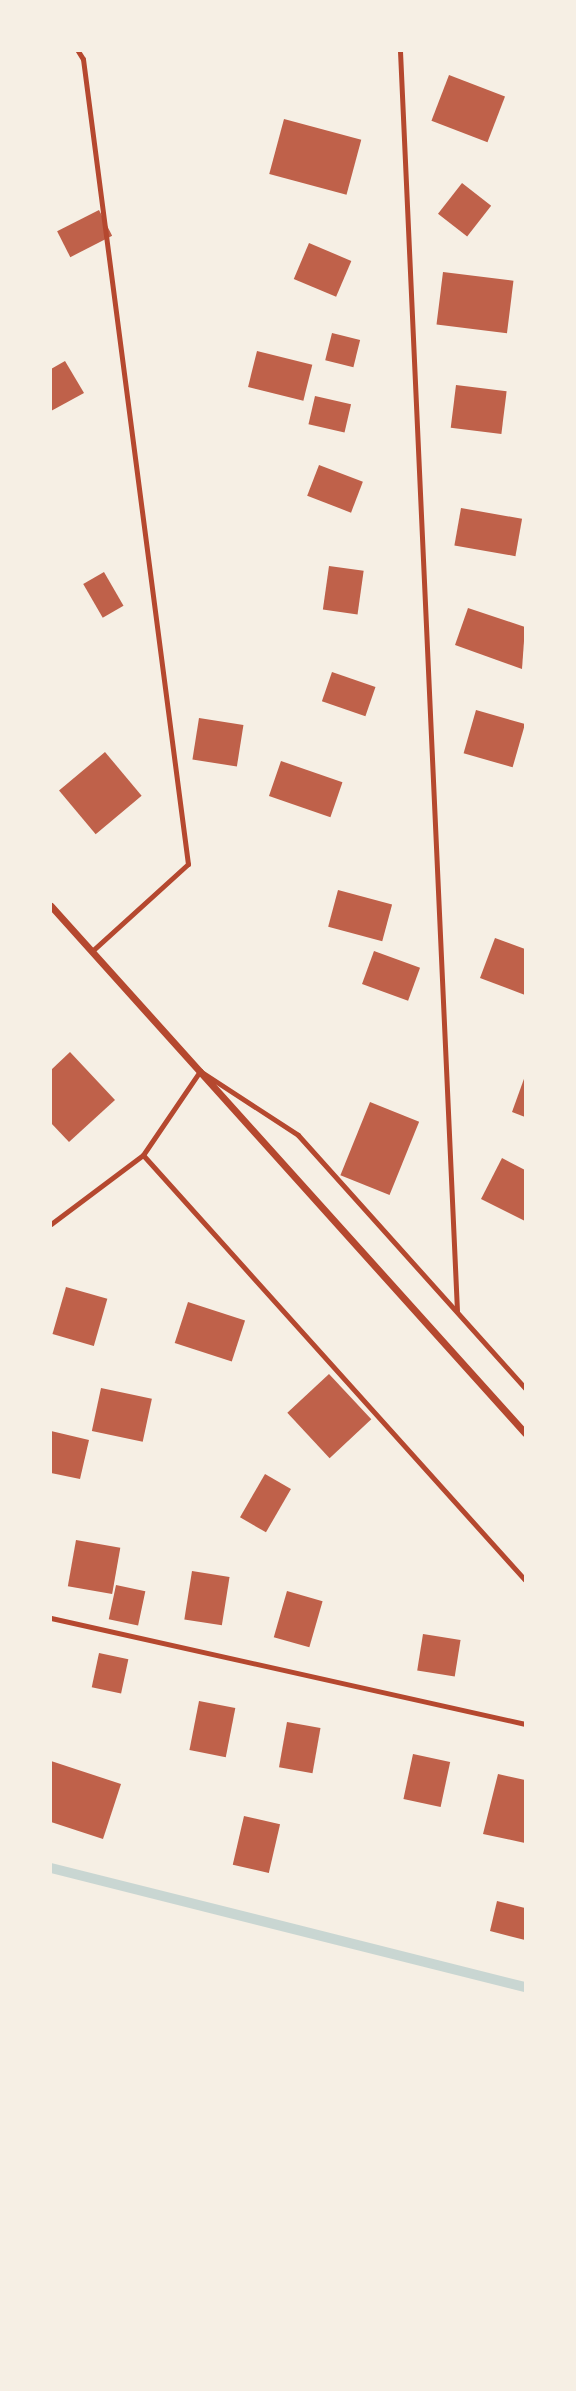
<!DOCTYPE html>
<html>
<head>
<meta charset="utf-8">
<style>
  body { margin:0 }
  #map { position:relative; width:576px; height:2391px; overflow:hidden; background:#f6efe4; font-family:"Noto Sans",sans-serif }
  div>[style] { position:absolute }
  .stream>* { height:10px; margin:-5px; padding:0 5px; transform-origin:5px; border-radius:5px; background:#c9d6d2 }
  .building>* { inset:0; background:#bf614a; transform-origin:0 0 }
  .service>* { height:5px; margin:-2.5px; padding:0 2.5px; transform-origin:2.5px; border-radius:2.5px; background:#b5482f }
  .minor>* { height:7px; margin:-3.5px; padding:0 3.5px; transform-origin:3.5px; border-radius:3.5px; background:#b5482f }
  span { translate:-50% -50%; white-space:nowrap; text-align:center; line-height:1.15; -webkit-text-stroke:5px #f6efe4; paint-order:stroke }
  .frame { position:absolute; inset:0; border:52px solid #f6efe4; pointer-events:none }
</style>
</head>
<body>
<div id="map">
  <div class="stream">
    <div style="left:51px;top:1868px;width:489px;rotate:14.1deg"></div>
  </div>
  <div class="building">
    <div style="left:449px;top:75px;width:60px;height:49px;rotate:21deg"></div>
    <div style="left:284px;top:119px;width:80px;height:57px;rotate:15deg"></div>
    <div style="left:462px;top:183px;width:37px;height:39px;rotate:38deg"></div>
    <div style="left:99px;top:210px;width:29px;height:47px;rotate:63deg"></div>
    <div style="left:309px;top:243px;width:46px;height:39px;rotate:23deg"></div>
    <div style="left:443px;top:272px;width:71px;height:53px;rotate:7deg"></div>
    <div style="left:332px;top:333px;width:29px;height:28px;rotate:14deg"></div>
    <div style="left:257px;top:351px;width:57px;height:37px;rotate:14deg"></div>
    <div style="clip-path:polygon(65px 361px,84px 393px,51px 411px,51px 369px)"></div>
    <div style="left:456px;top:385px;width:51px;height:43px;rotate:7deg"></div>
    <div style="left:315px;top:396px;width:37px;height:29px;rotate:13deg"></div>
    <div style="left:319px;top:465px;width:47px;height:33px;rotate:21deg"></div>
    <div style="left:461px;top:508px;width:62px;height:38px;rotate:10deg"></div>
    <div style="left:329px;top:566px;width:35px;height:44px;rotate:8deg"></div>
    <div style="left:104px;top:572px;width:39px;height:24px;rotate:60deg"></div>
    <div style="clip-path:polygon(468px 608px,525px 627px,522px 669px,455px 645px)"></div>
    <div style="left:332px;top:672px;width:46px;height:31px;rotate:19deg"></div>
    <div style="left:476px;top:710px;width:51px;height:45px;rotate:16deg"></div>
    <div style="left:199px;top:718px;width:45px;height:42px;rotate:9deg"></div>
    <div style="left:105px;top:752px;width:57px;height:60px;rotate:50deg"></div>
    <div style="left:281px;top:761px;width:65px;height:37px;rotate:19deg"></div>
    <div style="left:338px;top:890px;width:56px;height:38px;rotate:15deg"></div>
    <div style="clip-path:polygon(495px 938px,525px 949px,525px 995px,480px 978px)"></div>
    <div style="left:374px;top:951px;width:49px;height:35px;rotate:20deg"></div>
    <div style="clip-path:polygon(70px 1052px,115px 1100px,69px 1142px,51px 1123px,51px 1070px)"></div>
    <div style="clip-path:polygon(525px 1076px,525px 1117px,512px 1112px)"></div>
    <div style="left:370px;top:1102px;width:53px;height:79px;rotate:22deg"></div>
    <div style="clip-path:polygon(502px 1158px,525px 1170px,525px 1221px,481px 1199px)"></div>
    <div style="left:66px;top:1287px;width:43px;height:49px;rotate:16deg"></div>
    <div style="left:188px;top:1302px;width:60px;height:43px;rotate:18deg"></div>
    <div style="left:329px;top:1374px;width:62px;height:57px;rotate:47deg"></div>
    <div style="left:101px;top:1388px;width:52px;height:44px;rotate:12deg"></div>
    <div style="clip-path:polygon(51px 1431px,89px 1440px,80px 1479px,51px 1473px)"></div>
    <div style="left:265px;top:1474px;width:30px;height:50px;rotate:30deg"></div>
    <div style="left:76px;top:1540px;width:45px;height:47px;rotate:10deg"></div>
    <div style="left:192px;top:1571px;width:38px;height:49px;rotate:9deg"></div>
    <div style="left:116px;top:1585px;width:30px;height:35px;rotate:12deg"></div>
    <div style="left:287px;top:1591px;width:37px;height:48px;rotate:16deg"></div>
    <div style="left:423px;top:1634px;width:38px;height:37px;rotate:9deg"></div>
    <div style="left:99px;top:1653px;width:30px;height:35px;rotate:12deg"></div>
    <div style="left:199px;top:1701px;width:37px;height:50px;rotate:11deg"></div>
    <div style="left:287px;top:1722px;width:34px;height:46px;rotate:10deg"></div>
    <div style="left:413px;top:1754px;width:38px;height:46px;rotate:12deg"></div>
    <div style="clip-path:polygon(51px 1761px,121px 1784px,103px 1839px,51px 1822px)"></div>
    <div style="clip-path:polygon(498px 1774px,525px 1780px,525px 1843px,483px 1834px)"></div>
    <div style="left:244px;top:1816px;width:37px;height:50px;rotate:13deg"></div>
    <div style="clip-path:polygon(497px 1901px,525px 1908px,525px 1940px,490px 1931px)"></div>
  </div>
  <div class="service">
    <div style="left:78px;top:51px;width:9px;rotate:58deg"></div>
    <div style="left:83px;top:59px;width:812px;rotate:82.57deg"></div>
    <div style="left:188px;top:864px;width:130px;rotate:137.8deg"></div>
    <div style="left:400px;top:51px;width:1262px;rotate:87.41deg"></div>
    <div style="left:143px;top:1155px;width:571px;rotate:48.05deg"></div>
    <div style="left:51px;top:1224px;width:115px;rotate:-36.9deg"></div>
    <div style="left:143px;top:1155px;width:102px;rotate:-55.8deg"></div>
    <div style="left:200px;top:1071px;width:117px;rotate:33.1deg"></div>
    <div style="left:298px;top:1135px;width:340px;rotate:48.1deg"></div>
    <div style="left:51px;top:1618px;width:486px;rotate:12.6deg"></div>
  </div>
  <div class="minor">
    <div style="left:51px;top:906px;width:709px;rotate:48.03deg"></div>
  </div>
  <div class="frame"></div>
</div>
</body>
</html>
